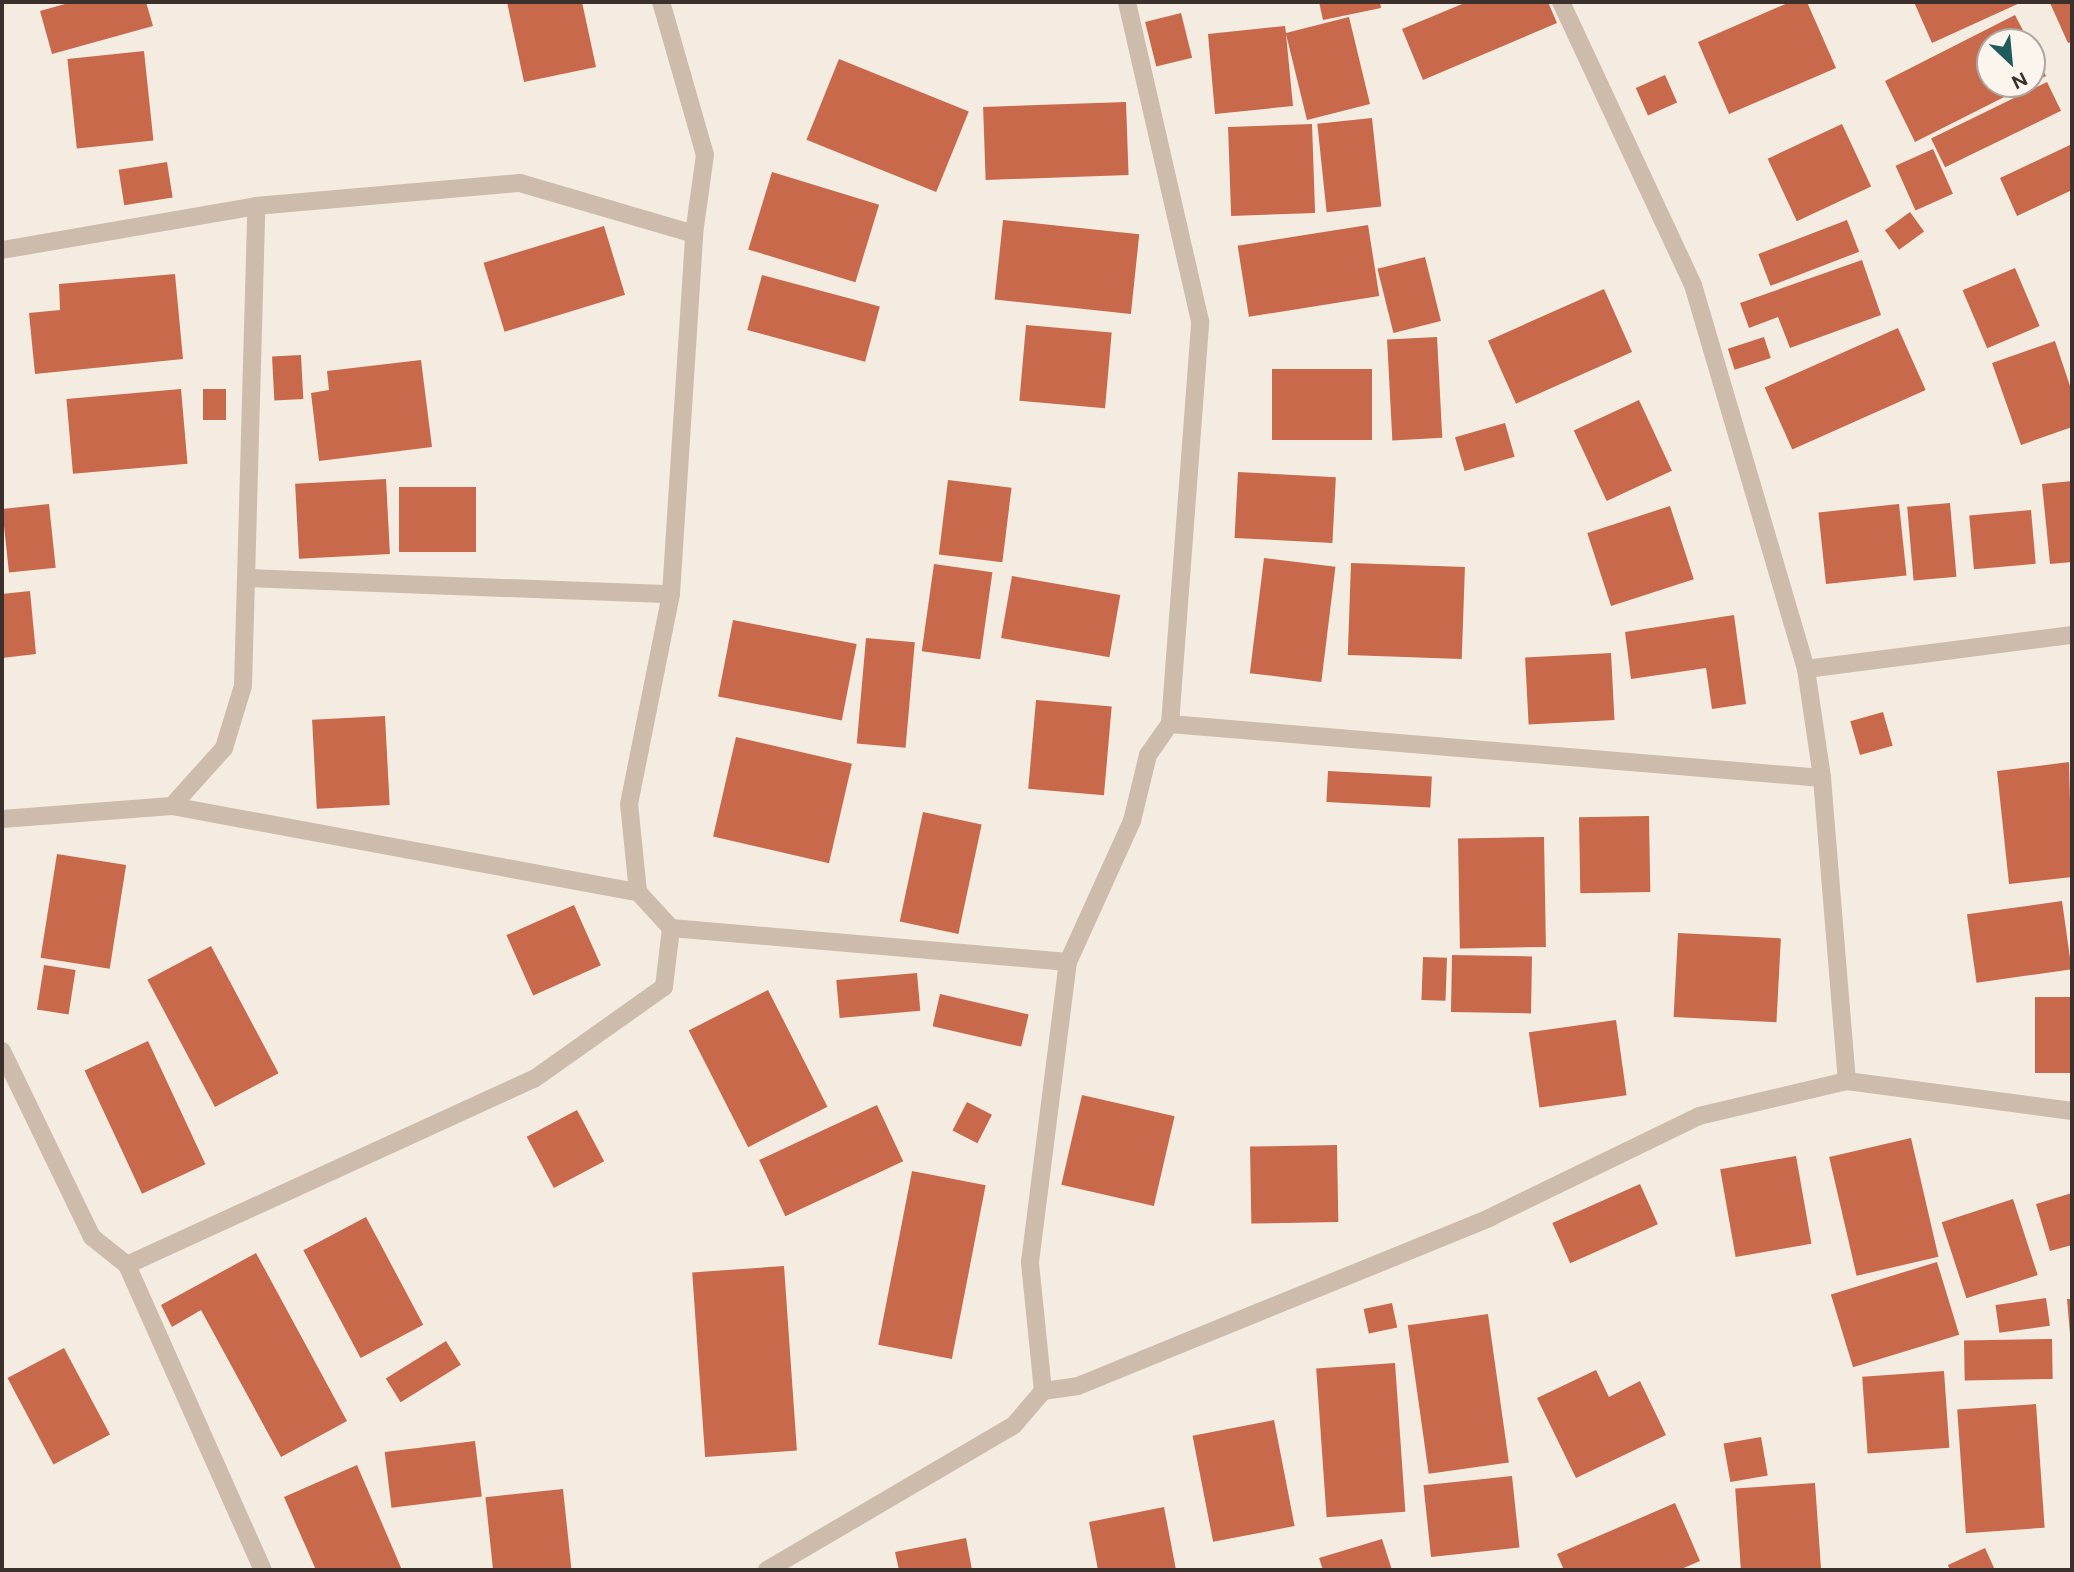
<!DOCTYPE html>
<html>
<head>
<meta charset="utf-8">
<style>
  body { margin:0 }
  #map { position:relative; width:2074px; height:1572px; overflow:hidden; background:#f4ebe1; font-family:Figtree,sans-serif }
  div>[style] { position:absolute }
  .building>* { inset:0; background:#c8694b; transform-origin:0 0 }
  .street>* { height:18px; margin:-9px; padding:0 9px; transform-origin:9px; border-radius:9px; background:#cdbbac }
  span { translate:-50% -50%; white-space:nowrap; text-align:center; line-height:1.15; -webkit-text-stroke:6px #fbf5ee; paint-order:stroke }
  .frame { position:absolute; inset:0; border:4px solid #3b302b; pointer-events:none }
  .north { position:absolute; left:1976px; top:28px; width:70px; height:70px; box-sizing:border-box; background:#fbf5ee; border:2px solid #aea6a0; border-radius:50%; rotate:154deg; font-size:19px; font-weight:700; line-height:28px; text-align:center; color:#3b302b }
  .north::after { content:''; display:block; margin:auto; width:24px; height:32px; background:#1f5a5e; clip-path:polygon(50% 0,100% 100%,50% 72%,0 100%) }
</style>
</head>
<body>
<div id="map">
  <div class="building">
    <div style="clip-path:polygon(72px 2px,146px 2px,153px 26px,52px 54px,40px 11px)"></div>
    <div style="clip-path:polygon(507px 2px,582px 2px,596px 67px,524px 82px)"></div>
    <div style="clip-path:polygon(1319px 2px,1380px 2px,1381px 8px,1323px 20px)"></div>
    <div style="clip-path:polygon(1467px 2px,1548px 2px,1557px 23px,1423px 80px,1402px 29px)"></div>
    <div style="clip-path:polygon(1790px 2px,1807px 2px,1836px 68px,1729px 114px,1698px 42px)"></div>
    <div style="clip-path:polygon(1914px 2px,2022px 2px,1932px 43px)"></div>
    <div style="clip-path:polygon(2072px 2px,2072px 42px,2068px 43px,2050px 3px)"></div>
    <div style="left:1181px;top:13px;width:46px;height:37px;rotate:76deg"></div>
    <div style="clip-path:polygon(2015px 15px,2029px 42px,1990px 42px,1990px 84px,2030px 84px,1915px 142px,1885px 81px)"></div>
    <div style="clip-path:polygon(1349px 17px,1370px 104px,1307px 120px,1286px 34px,1293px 106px,1215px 114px,1208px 34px,1285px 26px,1286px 33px)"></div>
    <div style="clip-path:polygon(2032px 48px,2046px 76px,2032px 83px)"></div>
    <div style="left:144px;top:51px;width:90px;height:77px;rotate:84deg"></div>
    <div style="left:839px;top:59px;width:140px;height:87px;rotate:22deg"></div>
    <div style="left:1665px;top:75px;width:30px;height:32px;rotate:66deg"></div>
    <div style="left:2047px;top:82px;width:32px;height:129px;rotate:64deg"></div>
    <div style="left:1126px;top:102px;width:73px;height:143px;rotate:88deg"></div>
    <div style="left:1372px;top:118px;width:89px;height:55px;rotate:84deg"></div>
    <div style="left:1312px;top:124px;width:89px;height:84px;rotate:88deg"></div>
    <div style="left:1842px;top:124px;width:69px;height:82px;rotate:65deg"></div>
    <div style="clip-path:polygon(2072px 144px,2072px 190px,2017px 216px,2000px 178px)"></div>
    <div style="left:1933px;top:149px;width:49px;height:41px;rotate:66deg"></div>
    <div style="left:167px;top:162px;width:36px;height:49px;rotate:81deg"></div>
    <div style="left:772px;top:172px;width:112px;height:81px;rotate:17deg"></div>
    <div style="left:1910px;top:212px;width:24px;height:31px;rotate:54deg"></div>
    <div style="left:1003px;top:220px;width:137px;height:80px;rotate:6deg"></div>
    <div style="left:1847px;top:220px;width:34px;height:95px;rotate:69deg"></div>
    <div style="left:1368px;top:225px;width:72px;height:132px;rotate:81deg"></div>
    <div style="left:604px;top:226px;width:72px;height:126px;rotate:73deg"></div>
    <div style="left:1425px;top:257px;width:66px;height:49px;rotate:76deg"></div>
    <div style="clip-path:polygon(1862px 260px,1881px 315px,1790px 348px,1778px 317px,1749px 328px,1740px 303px)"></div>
    <div style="left:2015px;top:268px;width:63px;height:57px;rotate:67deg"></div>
    <div style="clip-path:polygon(175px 274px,183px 359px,35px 374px,29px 313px,60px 310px,59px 284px)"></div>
    <div style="left:762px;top:275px;width:122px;height:57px;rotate:15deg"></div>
    <div style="left:1604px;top:289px;width:69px;height:127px;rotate:66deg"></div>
    <div style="left:1026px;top:325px;width:86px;height:76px;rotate:5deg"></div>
    <div style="left:1898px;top:328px;width:68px;height:146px;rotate:66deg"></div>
    <div style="left:1437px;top:337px;width:101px;height:50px;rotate:87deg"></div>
    <div style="left:1764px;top:337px;width:22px;height:38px;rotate:72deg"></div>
    <div style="clip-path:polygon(2055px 341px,2072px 392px,2072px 427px,2021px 445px,1992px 363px)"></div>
    <div style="left:301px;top:355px;width:44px;height:29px;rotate:87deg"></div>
    <div style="clip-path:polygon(421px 360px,432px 447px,319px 461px,311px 393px,329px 390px,327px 371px)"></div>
    <div style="left:1372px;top:369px;width:71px;height:100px;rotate:90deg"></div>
    <div style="left:181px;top:389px;width:75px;height:115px;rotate:85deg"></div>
    <div style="left:203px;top:389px;width:23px;height:31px"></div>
    <div style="left:1639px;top:400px;width:78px;height:72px;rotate:65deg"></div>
    <div style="left:1505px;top:423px;width:35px;height:52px;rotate:74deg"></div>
    <div style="left:1238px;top:472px;width:98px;height:66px;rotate:3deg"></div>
    <div style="left:386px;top:479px;width:75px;height:91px;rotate:87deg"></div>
    <div style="left:948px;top:480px;width:64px;height:75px;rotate:7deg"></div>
    <div style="clip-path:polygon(2072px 481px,2072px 562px,2050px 564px,2042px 484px)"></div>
    <div style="left:476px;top:487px;width:65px;height:77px;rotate:90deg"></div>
    <div style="left:1950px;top:503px;width:74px;height:43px;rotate:85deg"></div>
    <div style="left:49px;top:504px;width:64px;height:47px;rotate:84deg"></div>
    <div style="left:1899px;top:504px;width:72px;height:81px;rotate:84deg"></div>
    <div style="left:1670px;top:506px;width:77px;height:87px;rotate:72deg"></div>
    <div style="left:2031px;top:510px;width:54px;height:62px;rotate:85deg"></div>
    <div style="left:1264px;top:558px;width:72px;height:116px;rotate:7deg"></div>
    <div style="left:1351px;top:563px;width:114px;height:92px;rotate:2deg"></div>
    <div style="left:934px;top:564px;width:59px;height:88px;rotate:8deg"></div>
    <div style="left:1012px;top:576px;width:110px;height:63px;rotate:10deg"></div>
    <div style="clip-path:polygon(30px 591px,36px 654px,2px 658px,2px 594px)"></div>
    <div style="clip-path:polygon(1734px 615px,1746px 704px,1712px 709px,1706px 668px,1631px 679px,1625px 632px)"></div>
    <div style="left:733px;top:620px;width:126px;height:78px;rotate:11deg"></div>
    <div style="left:866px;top:638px;width:49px;height:106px;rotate:5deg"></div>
    <div style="left:1611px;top:653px;width:67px;height:86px;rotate:87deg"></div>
    <div style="left:1036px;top:700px;width:76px;height:89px;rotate:5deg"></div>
    <div style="left:1883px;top:712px;width:35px;height:34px;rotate:74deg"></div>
    <div style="left:385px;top:716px;width:89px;height:73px;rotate:87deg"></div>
    <div style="left:736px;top:737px;width:119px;height:102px;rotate:13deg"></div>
    <div style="clip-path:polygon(2069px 762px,2072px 877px,2009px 884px,1997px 771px)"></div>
    <div style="left:1328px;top:771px;width:104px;height:31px;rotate:3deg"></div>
    <div style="left:923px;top:812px;width:60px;height:112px;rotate:12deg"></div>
    <div style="left:1649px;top:816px;width:76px;height:70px;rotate:89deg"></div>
    <div style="left:1544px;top:837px;width:110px;height:86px;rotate:89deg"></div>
    <div style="left:57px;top:854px;width:70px;height:105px;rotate:9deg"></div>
    <div style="left:2062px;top:901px;width:69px;height:96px;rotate:82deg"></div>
    <div style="left:574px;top:905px;width:66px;height:74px;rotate:66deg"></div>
    <div style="left:1678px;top:933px;width:103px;height:84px;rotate:3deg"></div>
    <div style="left:211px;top:946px;width:144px;height:72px;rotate:62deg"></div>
    <div style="left:1452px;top:955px;width:80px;height:57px;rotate:1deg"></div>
    <div style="left:1423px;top:957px;width:24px;height:43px;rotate:2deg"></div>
    <div style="left:44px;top:965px;width:32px;height:45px;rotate:9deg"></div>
    <div style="left:917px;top:973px;width:38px;height:81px;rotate:85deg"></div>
    <div style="left:768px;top:990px;width:131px;height:89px;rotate:63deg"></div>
    <div style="left:940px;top:994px;width:91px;height:33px;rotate:13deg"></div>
    <div style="left:2035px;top:997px;width:37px;height:76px"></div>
    <div style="left:1616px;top:1020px;width:76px;height:88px;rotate:82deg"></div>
    <div style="left:148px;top:1041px;width:136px;height:70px;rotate:65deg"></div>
    <div style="left:1082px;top:1095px;width:95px;height:92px;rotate:13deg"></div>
    <div style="left:967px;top:1102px;width:28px;height:32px;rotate:27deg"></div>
    <div style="left:877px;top:1105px;width:62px;height:130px;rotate:65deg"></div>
    <div style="left:577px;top:1110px;width:58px;height:57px;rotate:62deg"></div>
    <div style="left:1911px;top:1138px;width:122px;height:84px;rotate:77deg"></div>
    <div style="left:1337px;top:1145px;width:77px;height:87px;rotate:89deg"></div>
    <div style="left:1796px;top:1156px;width:89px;height:77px;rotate:80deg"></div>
    <div style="left:912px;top:1171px;width:75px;height:177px;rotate:11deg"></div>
    <div style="left:1640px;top:1184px;width:44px;height:96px;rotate:66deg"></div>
    <div style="clip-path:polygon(2072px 1193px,2072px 1245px,2050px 1251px,2036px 1204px)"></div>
    <div style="left:2013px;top:1199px;width:80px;height:75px;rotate:72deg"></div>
    <div style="left:366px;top:1217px;width:122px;height:71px;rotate:62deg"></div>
    <div style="clip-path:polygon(256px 1253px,347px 1421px,281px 1457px,201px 1310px,172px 1327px,161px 1305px)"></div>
    <div style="left:1937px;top:1262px;width:76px;height:111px;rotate:73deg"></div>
    <div style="left:784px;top:1266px;width:185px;height:92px;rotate:86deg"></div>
    <div style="left:2046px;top:1298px;width:28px;height:51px;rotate:82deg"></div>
    <div style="clip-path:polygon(2067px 1299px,2072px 1299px,2072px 1334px,2070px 1334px)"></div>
    <div style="left:1392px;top:1303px;width:25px;height:29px;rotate:78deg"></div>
    <div style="left:1488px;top:1314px;width:150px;height:81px;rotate:82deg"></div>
    <div style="left:2052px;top:1339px;width:40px;height:88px;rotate:89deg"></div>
    <div style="left:446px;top:1341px;width:28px;height:71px;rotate:58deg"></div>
    <div style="left:64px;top:1348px;width:98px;height:64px;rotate:62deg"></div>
    <div style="left:1395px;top:1363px;width:149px;height:79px;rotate:86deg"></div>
    <div style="clip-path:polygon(1596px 1370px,1609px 1397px,1640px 1381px,1666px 1435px,1576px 1478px,1537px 1398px)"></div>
    <div style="left:1944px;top:1371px;width:77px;height:82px;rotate:86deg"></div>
    <div style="left:2036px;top:1404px;width:124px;height:79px;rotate:86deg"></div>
    <div style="left:1274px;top:1420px;width:108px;height:83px;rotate:79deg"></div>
    <div style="left:1761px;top:1437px;width:39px;height:38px;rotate:80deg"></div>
    <div style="left:475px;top:1441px;width:56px;height:91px;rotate:83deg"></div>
    <div style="clip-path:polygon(357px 1465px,402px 1570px,316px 1570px,284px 1497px)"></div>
    <div style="left:1512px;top:1476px;width:72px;height:89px;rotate:84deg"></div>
    <div style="left:1815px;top:1483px;width:87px;height:80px;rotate:86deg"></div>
    <div style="left:563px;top:1489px;width:81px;height:78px;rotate:84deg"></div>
    <div style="clip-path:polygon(1675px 1503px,1700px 1561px,1679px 1570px,1564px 1570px,1557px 1554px)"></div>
    <div style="clip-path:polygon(1164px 1507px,1176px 1570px,1098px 1570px,1089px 1522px)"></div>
    <div style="clip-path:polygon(966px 1538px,972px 1570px,899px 1570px,895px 1552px)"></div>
    <div style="clip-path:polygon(1382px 1539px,1392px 1570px,1323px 1570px,1319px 1558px)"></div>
    <div style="clip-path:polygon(1985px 1548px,1995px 1570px,1950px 1570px,1948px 1565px)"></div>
  </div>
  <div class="street">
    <div style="left:1561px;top:2px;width:312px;rotate:65deg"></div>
    <div style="left:1693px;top:285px;width:400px;rotate:73.6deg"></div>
    <div style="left:1806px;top:669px;width:110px;rotate:81.6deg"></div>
    <div style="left:1822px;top:778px;width:304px;rotate:85.3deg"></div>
    <div style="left:2px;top:250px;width:258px;rotate:-9.8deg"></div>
    <div style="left:256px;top:206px;width:265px;rotate:-5deg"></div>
    <div style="left:520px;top:183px;width:181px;rotate:16.3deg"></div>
    <div style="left:246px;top:578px;width:425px;rotate:2.2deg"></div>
    <div style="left:1806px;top:669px;width:268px;rotate:-7.3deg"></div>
    <div style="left:1170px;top:724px;width:654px;rotate:4.73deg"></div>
    <div style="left:172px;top:806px;width:78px;rotate:-48.1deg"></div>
    <div style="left:224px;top:748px;width:65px;rotate:-73deg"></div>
    <div style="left:243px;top:686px;width:480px;rotate:-88.4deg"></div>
    <div style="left:2px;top:819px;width:170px;rotate:-4.4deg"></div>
    <div style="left:172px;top:806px;width:474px;rotate:10.5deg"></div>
    <div style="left:638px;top:892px;width:49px;rotate:47.5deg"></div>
    <div style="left:671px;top:928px;width:398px;rotate:4.9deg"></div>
    <div style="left:638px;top:892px;width:88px;rotate:-95.8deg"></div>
    <div style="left:629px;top:804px;width:214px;rotate:-78.7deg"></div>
    <div style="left:671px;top:594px;width:361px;rotate:-86.3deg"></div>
    <div style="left:694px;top:234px;width:80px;rotate:-82.1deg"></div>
    <div style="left:705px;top:155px;width:159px;rotate:-106deg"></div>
    <div style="left:2px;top:1051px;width:207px;rotate:64.2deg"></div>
    <div style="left:92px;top:1237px;width:45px;rotate:38.7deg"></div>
    <div style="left:127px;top:1265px;width:334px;rotate:66deg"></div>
    <div style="left:127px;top:1265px;width:447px;rotate:-24.6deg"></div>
    <div style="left:534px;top:1079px;width:159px;rotate:-35.3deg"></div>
    <div style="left:664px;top:987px;width:59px;rotate:-83.2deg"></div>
    <div style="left:1043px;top:1391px;width:130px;rotate:-95.8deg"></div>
    <div style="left:1030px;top:1262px;width:302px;rotate:-82.8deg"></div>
    <div style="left:1068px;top:962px;width:155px;rotate:-65.6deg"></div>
    <div style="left:1132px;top:821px;width:68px;rotate:-76.4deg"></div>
    <div style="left:1148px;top:755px;width:38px;rotate:-55deg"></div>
    <div style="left:1170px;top:724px;width:404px;rotate:-85.7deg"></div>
    <div style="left:1200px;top:321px;width:327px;rotate:-102.9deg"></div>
    <div style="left:767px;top:1570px;width:286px;rotate:-30.4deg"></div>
    <div style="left:1014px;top:1425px;width:45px;rotate:-49.5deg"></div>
    <div style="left:1043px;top:1391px;width:35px;rotate:-8deg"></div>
    <div style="left:1078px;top:1386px;width:444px;rotate:-22.2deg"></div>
    <div style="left:1489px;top:1218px;width:233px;rotate:-25.9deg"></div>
    <div style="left:1699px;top:1116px;width:152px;rotate:-13.3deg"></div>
    <div style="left:1847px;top:1081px;width:227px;rotate:7.6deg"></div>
  </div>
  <div class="frame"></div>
  <div class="north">N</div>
</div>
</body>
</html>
